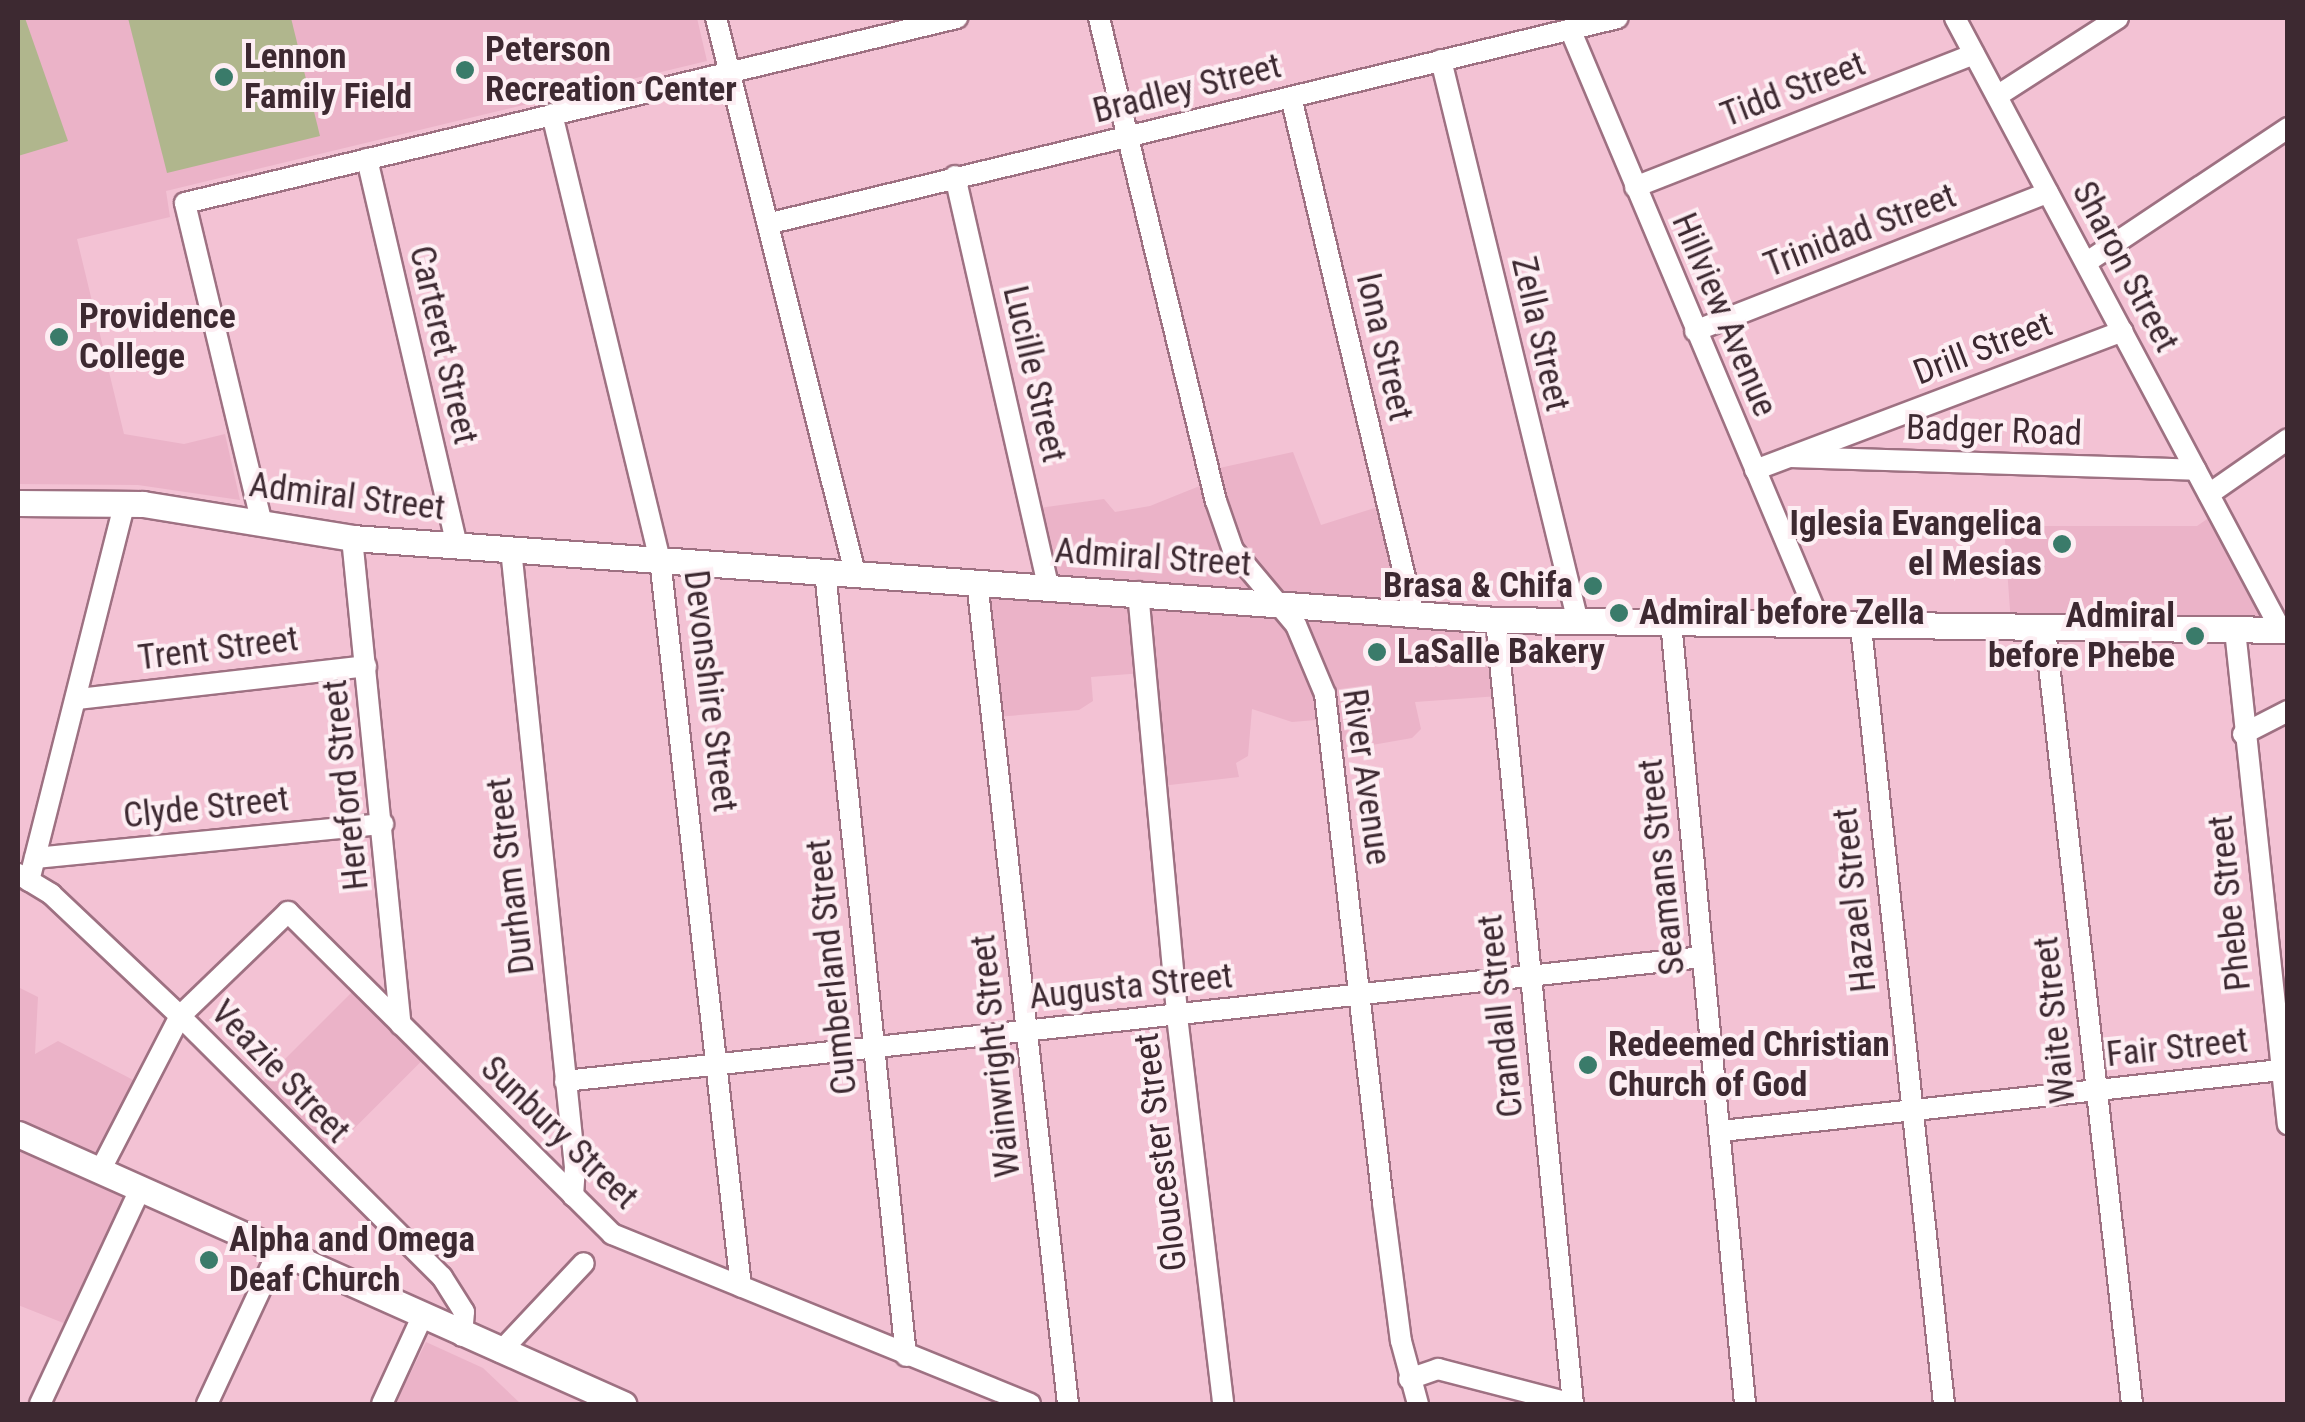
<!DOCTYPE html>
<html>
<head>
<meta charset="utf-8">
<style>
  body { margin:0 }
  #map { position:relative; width:2305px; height:1422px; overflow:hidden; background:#f3c2d4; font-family:"Roboto Condensed",sans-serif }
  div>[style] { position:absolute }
  .built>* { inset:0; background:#ebb3c8; transform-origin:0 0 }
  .green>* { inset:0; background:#b0b68d }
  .roads { filter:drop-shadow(2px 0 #9e7182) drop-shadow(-2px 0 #9e7182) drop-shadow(0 2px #9e7182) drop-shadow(0 -2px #9e7182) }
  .minor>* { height:20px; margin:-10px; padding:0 10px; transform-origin:10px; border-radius:10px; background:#fff }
  .major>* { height:25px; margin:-12.5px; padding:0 12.5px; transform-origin:12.5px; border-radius:12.5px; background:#fff }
  .dots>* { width:28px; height:28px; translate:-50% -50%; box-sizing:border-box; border:5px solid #fdeef3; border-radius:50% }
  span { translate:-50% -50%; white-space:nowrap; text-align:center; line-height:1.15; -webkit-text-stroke:8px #fdeef3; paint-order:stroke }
  .poi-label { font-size:35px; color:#3d2931; font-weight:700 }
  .left { translate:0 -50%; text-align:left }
  .right { translate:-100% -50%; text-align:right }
  .street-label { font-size:35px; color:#3d2931 }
  .frame { position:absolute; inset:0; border:20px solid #3d2931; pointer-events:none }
</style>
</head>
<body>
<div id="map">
  <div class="built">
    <div style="clip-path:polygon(18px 18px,697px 18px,707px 61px,166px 191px,170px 217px,77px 239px,124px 434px,184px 444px,225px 434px,240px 500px,138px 485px,18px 484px)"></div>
    <div style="clip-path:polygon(1293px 452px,1321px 525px,1384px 505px,1412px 607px,1483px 609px,1499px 696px,1415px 702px,1421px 729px,1412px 738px,1338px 751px,1328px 719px,1292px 722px,1252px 709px,1248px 756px,1236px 763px,1239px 777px,1161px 786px,1143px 673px,1091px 677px,1093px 701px,1079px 710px,996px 717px,983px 577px,1041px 581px,1032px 509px,1104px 499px,1115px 512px,1150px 506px,1207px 483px,1210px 470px)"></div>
    <div style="clip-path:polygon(2216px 513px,2276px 621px,2011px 624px,2004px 526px,2197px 526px)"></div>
    <div style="clip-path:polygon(18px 987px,38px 997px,35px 1054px,58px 1041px,139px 1083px,101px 1168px,136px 1189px,76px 1328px,18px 1305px)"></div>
    <div style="left:356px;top:988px;width:98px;height:146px;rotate:45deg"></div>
    <div style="clip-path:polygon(426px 1342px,483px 1368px,521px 1404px,395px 1404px)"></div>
  </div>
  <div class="green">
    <div style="clip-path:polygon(18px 18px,25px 18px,68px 141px,18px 156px)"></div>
    <div style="clip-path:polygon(128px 18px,291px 18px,320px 136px,167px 173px)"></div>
  </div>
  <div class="roads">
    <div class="minor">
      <div style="left:716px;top:18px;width:572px;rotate:75.94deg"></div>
      <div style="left:1099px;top:18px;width:497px;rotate:76.4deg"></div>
      <div style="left:1216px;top:501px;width:52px;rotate:70.9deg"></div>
      <div style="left:1233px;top:550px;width:98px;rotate:50deg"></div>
      <div style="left:1296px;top:625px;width:75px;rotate:67.2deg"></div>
      <div style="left:1325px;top:694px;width:512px;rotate:83.5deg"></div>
      <div style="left:1383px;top:1203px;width:139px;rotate:82.6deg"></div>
      <div style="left:1401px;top:1341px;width:65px;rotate:74.9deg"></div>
      <div style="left:1955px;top:18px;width:693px;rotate:61.96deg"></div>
      <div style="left:1570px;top:29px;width:647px;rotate:67.16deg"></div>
      <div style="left:1441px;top:60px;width:578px;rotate:76.3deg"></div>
      <div style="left:1997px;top:96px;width:144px;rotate:-32.8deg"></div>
      <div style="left:1291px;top:97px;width:528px;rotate:76.65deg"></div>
      <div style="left:552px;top:114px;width:458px;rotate:76.4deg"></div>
      <div style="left:660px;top:559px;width:732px;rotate:83.65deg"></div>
      <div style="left:367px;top:159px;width:396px;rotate:76.9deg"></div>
      <div style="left:955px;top:176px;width:420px;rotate:77.2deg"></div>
      <div style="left:1635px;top:187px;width:364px;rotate:-21.4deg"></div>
      <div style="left:771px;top:223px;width:871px;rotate:-13.61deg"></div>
      <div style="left:2087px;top:262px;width:242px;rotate:-33.7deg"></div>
      <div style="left:1695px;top:331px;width:379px;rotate:-21.4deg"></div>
      <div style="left:1790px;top:457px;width:406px;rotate:1.8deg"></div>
      <div style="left:1755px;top:470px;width:393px;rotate:-20.7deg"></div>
      <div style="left:2209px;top:494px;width:96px;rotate:-34.8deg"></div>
      <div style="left:262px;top:524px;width:330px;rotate:-103.5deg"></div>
      <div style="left:185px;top:203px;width:794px;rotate:-13.48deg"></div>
      <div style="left:352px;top:538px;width:489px;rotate:84.3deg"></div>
      <div style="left:511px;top:549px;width:621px;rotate:84.09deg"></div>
      <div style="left:575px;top:1167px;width:29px;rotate:94deg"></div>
      <div style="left:825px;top:571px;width:789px;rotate:84.11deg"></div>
      <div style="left:977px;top:581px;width:828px;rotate:83.69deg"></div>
      <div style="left:1138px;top:592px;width:426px;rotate:84.7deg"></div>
      <div style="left:1177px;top:1016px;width:391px;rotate:83.2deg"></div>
      <div style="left:1496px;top:620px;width:788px;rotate:84.39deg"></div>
      <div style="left:1671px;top:622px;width:785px;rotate:84.59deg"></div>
      <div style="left:1861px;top:627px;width:781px;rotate:83.9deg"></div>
      <div style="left:2045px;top:629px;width:780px;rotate:83.59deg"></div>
      <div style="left:2235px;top:630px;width:497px;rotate:83.9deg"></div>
      <div style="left:78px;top:699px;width:290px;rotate:-6.5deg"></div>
      <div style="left:2243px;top:734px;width:51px;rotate:-27.1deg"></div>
      <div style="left:35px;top:858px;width:350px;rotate:-5.6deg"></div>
      <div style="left:18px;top:874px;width:39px;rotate:31deg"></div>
      <div style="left:51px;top:894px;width:178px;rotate:43.4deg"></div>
      <div style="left:180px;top:1016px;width:370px;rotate:44.9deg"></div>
      <div style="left:442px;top:1277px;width:41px;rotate:57.8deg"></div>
      <div style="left:464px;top:1312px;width:24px;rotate:95deg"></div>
      <div style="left:29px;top:881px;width:391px;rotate:-75.8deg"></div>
      <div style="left:565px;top:1081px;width:1145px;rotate:-6.22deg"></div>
      <div style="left:1722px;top:1131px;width:562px;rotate:-6.23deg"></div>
      <div style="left:100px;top:1171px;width:174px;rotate:-62.7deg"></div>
      <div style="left:180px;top:1016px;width:150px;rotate:-43.9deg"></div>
      <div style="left:288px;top:912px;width:457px;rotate:44.8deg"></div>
      <div style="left:612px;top:1234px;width:451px;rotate:22.1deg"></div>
      <div style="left:500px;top:1352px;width:122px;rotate:-46.7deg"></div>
      <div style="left:1409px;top:1379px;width:31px;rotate:-19deg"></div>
      <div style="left:1438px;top:1369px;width:139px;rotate:14.5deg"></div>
      <div style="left:40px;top:1404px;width:236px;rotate:-65deg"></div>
      <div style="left:207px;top:1404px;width:168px;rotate:-65deg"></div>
      <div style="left:382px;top:1404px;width:96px;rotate:-65.3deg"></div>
    </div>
    <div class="major">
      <div style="left:18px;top:503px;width:125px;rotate:0.5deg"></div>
      <div style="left:143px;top:504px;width:212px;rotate:9.2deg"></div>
      <div style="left:352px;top:538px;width:1147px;rotate:4.1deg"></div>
      <div style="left:1496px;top:620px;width:792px;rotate:0.72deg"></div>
      <div style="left:18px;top:1134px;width:663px;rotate:24.05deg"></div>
    </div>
  </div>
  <div class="dots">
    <div style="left:465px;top:70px;background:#3a7b6a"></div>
    <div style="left:224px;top:77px;background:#3a7b6a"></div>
    <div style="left:59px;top:337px;background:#3a7b6a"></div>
    <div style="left:2062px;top:544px;background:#3a7b6a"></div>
    <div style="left:1593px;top:586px;background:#3a7b6a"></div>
    <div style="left:1619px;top:613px;background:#3a7b6a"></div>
    <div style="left:2195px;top:636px;background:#3a7b6a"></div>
    <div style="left:1377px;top:652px;background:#3a7b6a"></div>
    <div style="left:1588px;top:1065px;background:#3a7b6a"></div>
    <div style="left:209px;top:1260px;background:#3a7b6a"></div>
  </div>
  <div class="poi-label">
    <span class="left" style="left:485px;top:70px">Peterson<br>Recreation Center</span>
    <span class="left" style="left:244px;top:77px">Lennon<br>Family Field</span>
    <span class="left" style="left:79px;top:337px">Providence<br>College</span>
    <span class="right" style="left:2042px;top:544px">Iglesia Evangelica<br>el Mesias</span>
    <span class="right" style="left:1573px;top:586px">Brasa &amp; Chifa</span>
    <span class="left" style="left:1639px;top:613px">Admiral before Zella</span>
    <span class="right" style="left:2175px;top:636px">Admiral<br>before Phebe</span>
    <span class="left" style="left:1397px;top:652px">LaSalle Bakery</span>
    <span class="left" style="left:1608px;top:1065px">Redeemed Christian<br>Church of God</span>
    <span class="left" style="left:229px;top:1260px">Alpha and Omega<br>Deaf Church</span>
  </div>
  <div class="street-label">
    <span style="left:1187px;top:89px;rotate:-14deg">Bradley Street</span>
    <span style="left:1793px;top:90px;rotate:-21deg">Tidd Street</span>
    <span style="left:1860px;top:231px;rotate:-21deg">Trinidad Street</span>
    <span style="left:2125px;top:267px;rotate:62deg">Sharon Street</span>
    <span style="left:1724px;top:315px;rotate:67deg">Hillview Avenue</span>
    <span style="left:1540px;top:334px;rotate:77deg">Zella Street</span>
    <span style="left:443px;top:345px;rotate:77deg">Carteret Street</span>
    <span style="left:1384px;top:347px;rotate:77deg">Iona Street</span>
    <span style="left:1983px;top:349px;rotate:-21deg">Drill Street</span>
    <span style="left:1034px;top:374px;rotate:77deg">Lucille Street</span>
    <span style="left:1994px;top:431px;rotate:2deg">Badger Road</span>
    <span style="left:347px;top:497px;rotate:7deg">Admiral Street</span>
    <span style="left:1153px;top:558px;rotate:4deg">Admiral Street</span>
    <span style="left:218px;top:649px;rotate:-7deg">Trent Street</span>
    <span style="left:710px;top:691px;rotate:83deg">Devonshire Street</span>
    <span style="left:1366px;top:777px;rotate:82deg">River Avenue</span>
    <span style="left:346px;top:785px;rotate:-96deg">Hereford Street</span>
    <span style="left:206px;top:808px;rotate:-6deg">Clyde Street</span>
    <span style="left:1662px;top:867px;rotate:-96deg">Seamans Street</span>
    <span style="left:511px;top:876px;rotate:-97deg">Durham Street</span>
    <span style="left:1855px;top:900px;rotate:-96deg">Hazael Street</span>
    <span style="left:2230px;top:903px;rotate:-96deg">Phebe Street</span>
    <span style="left:832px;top:967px;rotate:-96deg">Cumberland Street</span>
    <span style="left:1131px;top:987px;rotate:-6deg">Augusta Street</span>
    <span style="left:1501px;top:1016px;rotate:-96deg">Crandall Street</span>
    <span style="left:2055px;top:1020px;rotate:-96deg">Waite Street</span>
    <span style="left:2177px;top:1048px;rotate:-6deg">Fair Street</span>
    <span style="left:996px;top:1056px;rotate:-96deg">Wainwright Street</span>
    <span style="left:280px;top:1072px;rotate:46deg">Veazie Street</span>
    <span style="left:559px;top:1133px;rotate:44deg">Sunbury Street</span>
    <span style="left:1161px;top:1152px;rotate:-97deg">Gloucester Street</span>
  </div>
  <div class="frame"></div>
</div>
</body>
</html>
